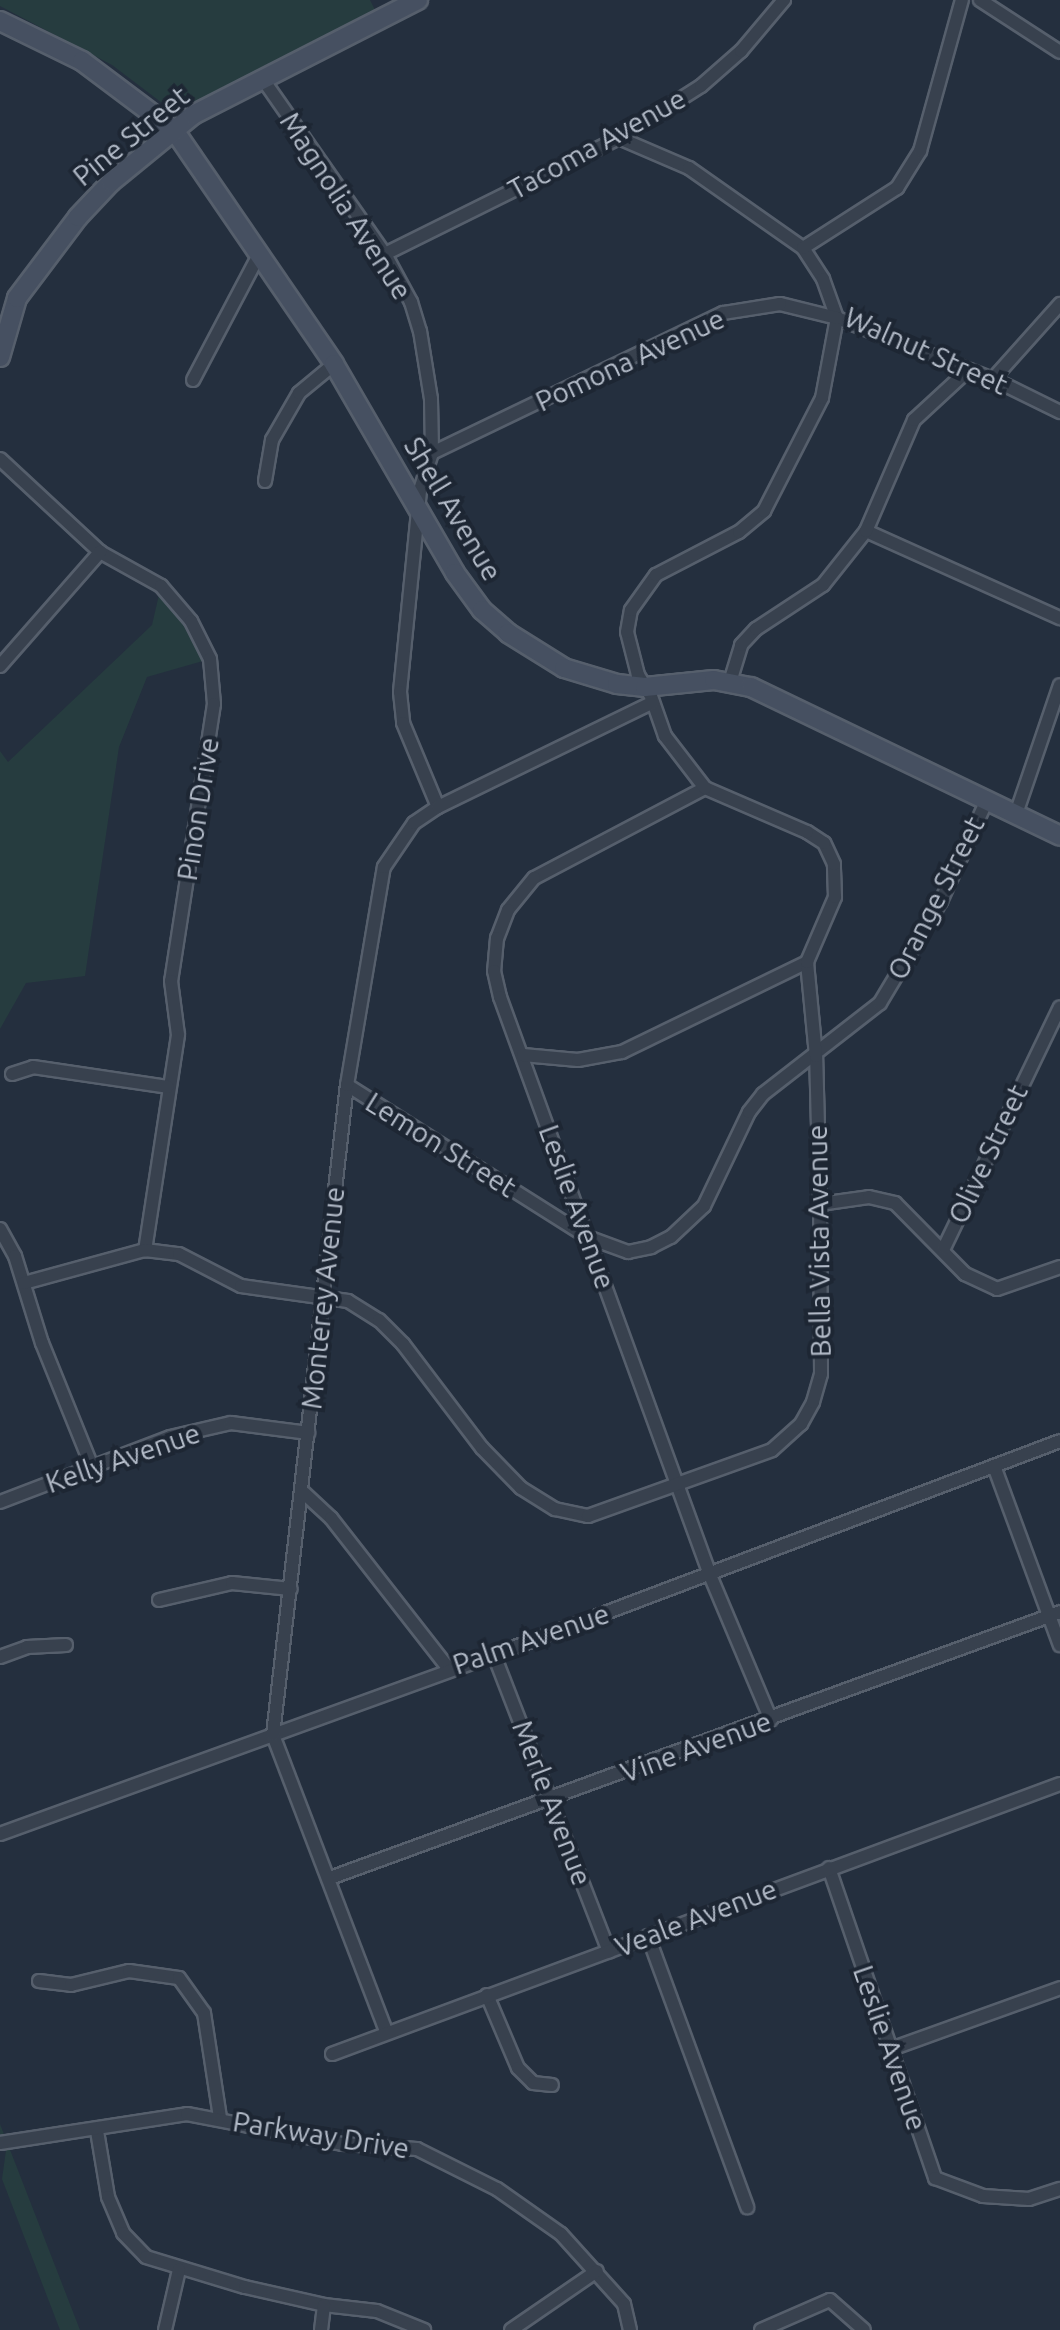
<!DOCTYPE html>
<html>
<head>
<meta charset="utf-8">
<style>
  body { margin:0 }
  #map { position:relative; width:1060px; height:2330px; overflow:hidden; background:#242f3e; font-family:Ubuntu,sans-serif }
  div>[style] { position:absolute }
  .green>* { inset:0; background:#263c3f }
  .roads { filter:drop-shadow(2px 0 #565f6c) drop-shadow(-2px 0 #565f6c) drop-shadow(0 2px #565f6c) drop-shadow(0 -2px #565f6c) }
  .street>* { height:12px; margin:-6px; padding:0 6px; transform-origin:6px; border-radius:6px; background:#38414e }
  .secondary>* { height:18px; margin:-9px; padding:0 9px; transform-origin:9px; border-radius:9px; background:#465061 }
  span { translate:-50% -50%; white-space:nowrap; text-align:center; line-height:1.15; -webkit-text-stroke:8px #1d2633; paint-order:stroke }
  .street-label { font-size:28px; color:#b4bcc9 }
</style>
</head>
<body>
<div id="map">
  <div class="green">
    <div style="clip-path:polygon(0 0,370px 0,375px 10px,186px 106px,170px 109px,112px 65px,0 6px)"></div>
    <div style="clip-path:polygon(161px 586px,210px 659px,147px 677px,119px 747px,85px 976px,26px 983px,0 1029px,0 751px,8px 762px,152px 625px)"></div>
    <div style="clip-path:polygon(0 2124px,80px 2330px,60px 2330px,2px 2179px,7px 2143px,0 2143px)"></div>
  </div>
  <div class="roads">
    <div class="street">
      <div style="left:980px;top:0;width:95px;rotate:33deg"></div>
      <div style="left:262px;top:78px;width:215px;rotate:55.1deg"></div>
      <div style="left:385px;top:254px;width:55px;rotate:61.6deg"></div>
      <div style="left:411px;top:302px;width:30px;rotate:73deg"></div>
      <div style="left:420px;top:331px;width:69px;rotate:80.8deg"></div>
      <div style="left:431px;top:399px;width:54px;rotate:88.9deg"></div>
      <div style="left:432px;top:453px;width:40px;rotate:108deg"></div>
      <div style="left:420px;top:491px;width:202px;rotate:95.7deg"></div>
      <div style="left:400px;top:692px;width:31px;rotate:84deg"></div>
      <div style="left:403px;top:723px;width:91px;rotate:67.4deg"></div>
      <div style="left:619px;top:138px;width:76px;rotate:23.2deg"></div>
      <div style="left:689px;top:168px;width:139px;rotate:35.1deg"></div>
      <div style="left:803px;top:248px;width:37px;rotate:57deg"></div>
      <div style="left:823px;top:279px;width:41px;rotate:70.3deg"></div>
      <div style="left:837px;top:318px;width:168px;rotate:21.4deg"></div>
      <div style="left:993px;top:379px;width:75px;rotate:26.2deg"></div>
      <div style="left:803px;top:248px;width:112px;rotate:-32.6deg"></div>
      <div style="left:897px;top:188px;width:44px;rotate:-58.1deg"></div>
      <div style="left:920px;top:151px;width:157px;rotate:-74.5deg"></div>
      <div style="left:385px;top:254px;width:261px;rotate:-26.4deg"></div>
      <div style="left:619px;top:138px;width:97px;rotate:-32.4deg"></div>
      <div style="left:701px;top:86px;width:53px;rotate:-41.2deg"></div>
      <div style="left:741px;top:51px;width:67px;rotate:-49.9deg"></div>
      <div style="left:993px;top:379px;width:101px;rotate:-48.2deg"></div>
      <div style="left:193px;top:380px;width:141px;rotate:-62.2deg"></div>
      <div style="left:0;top:459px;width:137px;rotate:42.9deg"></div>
      <div style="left:100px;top:552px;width:70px;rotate:29.1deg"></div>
      <div style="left:161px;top:586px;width:46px;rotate:49.4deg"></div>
      <div style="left:191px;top:621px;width:42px;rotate:63.4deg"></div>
      <div style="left:210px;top:659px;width:45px;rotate:84.9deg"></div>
      <div style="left:214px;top:704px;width:280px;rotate:98.8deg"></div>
      <div style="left:171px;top:981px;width:54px;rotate:82.6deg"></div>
      <div style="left:178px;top:1035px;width:218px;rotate:98.7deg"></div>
      <div style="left:265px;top:481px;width:42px;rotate:-80.3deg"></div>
      <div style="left:272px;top:440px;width:54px;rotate:-60.1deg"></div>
      <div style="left:299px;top:393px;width:45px;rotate:-39.6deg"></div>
      <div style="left:866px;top:531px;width:213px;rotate:24.2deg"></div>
      <div style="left:0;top:666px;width:152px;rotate:-48.7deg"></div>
      <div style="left:730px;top:682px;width:39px;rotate:-73deg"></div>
      <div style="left:741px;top:645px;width:22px;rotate:-47deg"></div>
      <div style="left:756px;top:629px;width:80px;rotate:-33.3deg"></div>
      <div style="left:823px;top:585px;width:69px;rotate:-51.5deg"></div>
      <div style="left:866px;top:531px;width:121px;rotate:-66.6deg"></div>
      <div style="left:914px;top:420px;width:71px;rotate:-42.7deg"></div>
      <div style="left:705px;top:788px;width:193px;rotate:152.2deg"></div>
      <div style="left:534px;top:878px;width:41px;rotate:129.1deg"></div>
      <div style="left:508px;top:910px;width:30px;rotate:111deg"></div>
      <div style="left:497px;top:938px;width:33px;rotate:95deg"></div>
      <div style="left:494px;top:971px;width:27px;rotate:77deg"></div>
      <div style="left:500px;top:997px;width:615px;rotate:70.03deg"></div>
      <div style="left:710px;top:1575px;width:157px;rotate:67.2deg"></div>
      <div style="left:1016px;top:814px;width:136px;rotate:-71.2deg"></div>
      <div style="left:523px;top:1055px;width:55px;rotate:5.2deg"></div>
      <div style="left:578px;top:1060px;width:45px;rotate:-10.3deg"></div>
      <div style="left:622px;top:1052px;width:206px;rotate:-25.9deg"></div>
      <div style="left:12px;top:1074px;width:22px;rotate:-18deg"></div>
      <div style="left:33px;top:1067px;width:136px;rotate:8.4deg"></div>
      <div style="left:347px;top:1085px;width:284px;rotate:32.3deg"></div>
      <div style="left:587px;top:1237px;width:44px;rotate:20.1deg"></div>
      <div style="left:628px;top:1252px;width:24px;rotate:-12deg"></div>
      <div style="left:651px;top:1247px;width:22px;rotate:-27deg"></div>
      <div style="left:671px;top:1237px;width:45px;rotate:-43.2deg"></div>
      <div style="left:704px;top:1206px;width:104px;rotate:-64.4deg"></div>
      <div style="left:749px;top:1112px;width:23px;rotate:-52deg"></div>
      <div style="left:763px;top:1094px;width:148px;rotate:-37.9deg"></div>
      <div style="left:880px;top:1003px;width:119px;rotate:-59.1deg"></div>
      <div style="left:941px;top:901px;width:111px;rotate:-65.5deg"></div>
      <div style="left:820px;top:1204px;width:49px;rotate:-8.1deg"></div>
      <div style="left:869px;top:1197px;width:27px;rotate:13deg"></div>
      <div style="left:895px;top:1203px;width:100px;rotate:45.4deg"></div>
      <div style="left:965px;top:1274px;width:35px;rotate:25deg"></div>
      <div style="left:997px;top:1289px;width:67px;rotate:-19.2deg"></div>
      <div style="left:0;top:1229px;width:31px;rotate:61deg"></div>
      <div style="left:15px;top:1256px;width:91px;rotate:72.8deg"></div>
      <div style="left:42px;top:1343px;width:134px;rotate:68deg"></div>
      <div style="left:944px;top:1248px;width:267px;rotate:-64.3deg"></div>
      <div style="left:24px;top:1283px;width:125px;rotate:-15.3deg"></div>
      <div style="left:145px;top:1250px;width:34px;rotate:7deg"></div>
      <div style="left:179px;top:1254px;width:70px;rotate:27.3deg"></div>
      <div style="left:241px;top:1286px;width:108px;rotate:8deg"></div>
      <div style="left:348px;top:1301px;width:36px;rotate:32deg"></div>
      <div style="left:379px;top:1320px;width:34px;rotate:45deg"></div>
      <div style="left:403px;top:1344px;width:131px;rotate:52.8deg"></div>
      <div style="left:482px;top:1448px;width:56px;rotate:45.7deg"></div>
      <div style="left:521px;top:1488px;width:40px;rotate:32deg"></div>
      <div style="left:555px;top:1509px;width:34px;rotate:12deg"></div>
      <div style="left:588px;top:1516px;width:195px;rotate:-19.7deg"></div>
      <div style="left:772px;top:1450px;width:39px;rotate:-42deg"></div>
      <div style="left:801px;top:1424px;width:25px;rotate:-61deg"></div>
      <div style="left:813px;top:1402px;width:29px;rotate:-74deg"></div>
      <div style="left:821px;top:1374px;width:170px;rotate:-90.3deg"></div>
      <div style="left:820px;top:1204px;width:148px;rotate:-91.5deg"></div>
      <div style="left:816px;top:1056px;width:94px;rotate:-95.5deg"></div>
      <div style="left:807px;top:962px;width:71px;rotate:-66.7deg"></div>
      <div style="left:835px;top:897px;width:33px;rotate:-92deg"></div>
      <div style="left:834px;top:864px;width:23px;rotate:-115deg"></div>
      <div style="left:824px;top:843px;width:20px;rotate:-147deg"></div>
      <div style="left:807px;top:832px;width:111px;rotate:-156.7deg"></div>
      <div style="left:705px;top:788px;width:66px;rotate:-127.6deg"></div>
      <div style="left:665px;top:736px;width:42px;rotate:-109.3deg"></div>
      <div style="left:651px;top:696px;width:25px;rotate:-122deg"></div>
      <div style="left:638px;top:675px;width:44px;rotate:-104.3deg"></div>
      <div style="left:627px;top:632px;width:22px;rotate:-80deg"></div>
      <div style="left:631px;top:610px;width:43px;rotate:-54.5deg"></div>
      <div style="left:656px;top:575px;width:93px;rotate:-27.4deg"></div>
      <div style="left:739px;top:532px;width:33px;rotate:-40deg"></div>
      <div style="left:764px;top:511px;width:127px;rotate:-62.8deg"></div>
      <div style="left:822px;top:398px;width:81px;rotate:-79.4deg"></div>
      <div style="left:837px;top:318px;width:59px;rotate:-166.2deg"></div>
      <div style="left:780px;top:304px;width:58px;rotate:171deg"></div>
      <div style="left:723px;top:313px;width:323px;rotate:154.3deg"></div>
      <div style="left:994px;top:1466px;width:191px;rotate:69.8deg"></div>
      <div style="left:304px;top:1493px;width:37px;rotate:43deg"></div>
      <div style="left:331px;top:1518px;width:190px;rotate:52deg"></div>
      <div style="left:0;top:1502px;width:182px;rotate:-20.9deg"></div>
      <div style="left:170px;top:1437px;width:63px;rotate:-12.9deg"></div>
      <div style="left:231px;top:1423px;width:78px;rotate:7.4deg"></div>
      <div style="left:159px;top:1600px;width:75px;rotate:-13.1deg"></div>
      <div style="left:232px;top:1583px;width:59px;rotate:5.8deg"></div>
      <div style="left:494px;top:1655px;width:318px;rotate:68.8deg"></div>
      <div style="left:0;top:1657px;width:29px;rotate:-20deg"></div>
      <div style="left:27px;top:1647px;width:39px;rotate:-3deg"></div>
      <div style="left:0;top:1834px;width:525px;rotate:-19.92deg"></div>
      <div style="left:494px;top:1655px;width:605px;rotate:-20.71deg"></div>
      <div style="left:829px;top:1868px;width:328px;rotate:71.1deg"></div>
      <div style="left:935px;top:2178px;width:51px;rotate:20.6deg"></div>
      <div style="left:983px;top:2196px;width:46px;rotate:3.7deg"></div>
      <div style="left:1029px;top:2199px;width:33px;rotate:-18deg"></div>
      <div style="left:330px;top:1878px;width:777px;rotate:-20.02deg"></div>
      <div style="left:648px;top:1936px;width:289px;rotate:69.9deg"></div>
      <div style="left:39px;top:1981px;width:32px;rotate:7deg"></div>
      <div style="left:71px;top:1985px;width:60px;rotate:-13.6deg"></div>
      <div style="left:129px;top:1971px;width:50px;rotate:8deg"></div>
      <div style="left:179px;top:1978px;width:43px;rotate:54.5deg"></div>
      <div style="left:204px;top:2013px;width:106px;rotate:81.3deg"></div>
      <div style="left:487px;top:1995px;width:79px;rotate:67deg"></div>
      <div style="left:518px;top:2068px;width:21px;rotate:45deg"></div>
      <div style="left:533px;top:2083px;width:19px;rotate:6deg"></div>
      <div style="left:386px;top:2031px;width:317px;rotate:-110.9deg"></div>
      <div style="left:273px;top:1735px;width:654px;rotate:-83.51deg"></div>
      <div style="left:347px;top:1085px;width:221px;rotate:-80.4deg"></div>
      <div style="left:384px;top:867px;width:53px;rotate:-55.7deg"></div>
      <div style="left:414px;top:823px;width:29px;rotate:-34deg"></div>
      <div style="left:438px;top:807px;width:239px;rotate:-26deg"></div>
      <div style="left:891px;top:2049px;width:180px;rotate:-19.8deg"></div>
      <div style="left:332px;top:2054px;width:776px;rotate:-20.35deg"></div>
      <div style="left:97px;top:2131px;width:67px;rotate:80.5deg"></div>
      <div style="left:108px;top:2197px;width:39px;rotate:67deg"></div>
      <div style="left:123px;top:2233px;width:33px;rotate:46deg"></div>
      <div style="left:146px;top:2257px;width:103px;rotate:16.9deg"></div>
      <div style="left:245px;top:2287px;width:81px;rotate:12.8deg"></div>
      <div style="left:324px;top:2305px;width:53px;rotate:6.5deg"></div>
      <div style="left:377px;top:2311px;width:51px;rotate:22deg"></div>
      <div style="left:0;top:2143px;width:189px;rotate:-8.8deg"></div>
      <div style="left:187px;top:2114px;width:159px;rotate:10.9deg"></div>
      <div style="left:343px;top:2144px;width:74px;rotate:3.9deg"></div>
      <div style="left:417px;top:2149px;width:89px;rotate:26.6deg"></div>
      <div style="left:497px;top:2189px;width:78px;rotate:35.1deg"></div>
      <div style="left:561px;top:2234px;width:94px;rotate:48deg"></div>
      <div style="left:624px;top:2304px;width:27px;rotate:77deg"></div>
      <div style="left:165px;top:2330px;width:62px;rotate:-76.9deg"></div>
      <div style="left:321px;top:2330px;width:25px;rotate:-83deg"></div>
      <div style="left:511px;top:2330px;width:104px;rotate:-34.5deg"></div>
      <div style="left:761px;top:2330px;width:75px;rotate:-23.5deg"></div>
      <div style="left:830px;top:2300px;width:45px;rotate:41.4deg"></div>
    </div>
    <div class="secondary">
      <div style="left:0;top:21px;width:91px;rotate:26deg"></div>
      <div style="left:82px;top:61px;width:115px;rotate:36.9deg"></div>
      <div style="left:174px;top:130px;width:283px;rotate:55.6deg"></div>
      <div style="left:334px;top:364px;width:241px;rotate:59.9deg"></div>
      <div style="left:455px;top:573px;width:46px;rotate:53.9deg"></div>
      <div style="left:482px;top:610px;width:35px;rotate:41deg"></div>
      <div style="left:508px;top:633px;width:66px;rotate:32deg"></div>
      <div style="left:564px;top:668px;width:55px;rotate:16.8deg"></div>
      <div style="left:617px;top:684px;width:28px;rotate:6deg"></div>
      <div style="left:645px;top:687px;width:69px;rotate:-5.8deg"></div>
      <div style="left:714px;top:680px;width:38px;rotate:11deg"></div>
      <div style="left:751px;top:687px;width:343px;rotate:25.7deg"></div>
      <div style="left:0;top:357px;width:61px;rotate:-73.9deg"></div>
      <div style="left:17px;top:298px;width:101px;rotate:-53deg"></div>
      <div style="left:78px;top:217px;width:48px;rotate:-46.7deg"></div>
      <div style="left:111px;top:182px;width:106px;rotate:-39.3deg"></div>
      <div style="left:193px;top:115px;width:253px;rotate:-27.1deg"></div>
    </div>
  </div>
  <div class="street-label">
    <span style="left:131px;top:136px;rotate:-39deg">Pine Street</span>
    <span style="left:597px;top:144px;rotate:-29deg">Tacoma Avenue</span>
    <span style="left:346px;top:206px;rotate:57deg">Magnolia Avenue</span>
    <span style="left:926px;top:351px;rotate:24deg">Walnut Street</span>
    <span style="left:630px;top:360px;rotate:-25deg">Pomona Avenue</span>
    <span style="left:453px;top:509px;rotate:59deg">Shell Avenue</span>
    <span style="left:198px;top:809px;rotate:-81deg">Pinon Drive</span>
    <span style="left:936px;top:898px;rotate:-63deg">Orange Street</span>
    <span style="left:441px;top:1145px;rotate:32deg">Lemon Street</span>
    <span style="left:988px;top:1154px;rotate:-65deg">Olive Street</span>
    <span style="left:577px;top:1207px;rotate:70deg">Leslie Avenue</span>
    <span style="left:819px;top:1241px;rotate:-91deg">Bella Vista Avenue</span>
    <span style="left:323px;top:1298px;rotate:-84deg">Monterey Avenue</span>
    <span style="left:123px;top:1458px;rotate:-19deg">Kelly Avenue</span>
    <span style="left:531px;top:1639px;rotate:-19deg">Palm Avenue</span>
    <span style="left:696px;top:1747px;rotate:-20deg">Vine Avenue</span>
    <span style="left:552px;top:1803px;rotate:69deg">Merle Avenue</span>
    <span style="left:696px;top:1918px;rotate:-21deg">Veale Avenue</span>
    <span style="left:890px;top:2048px;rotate:71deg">Leslie Avenue</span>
    <span style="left:321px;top:2135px;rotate:9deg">Parkway Drive</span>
  </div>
</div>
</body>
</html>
